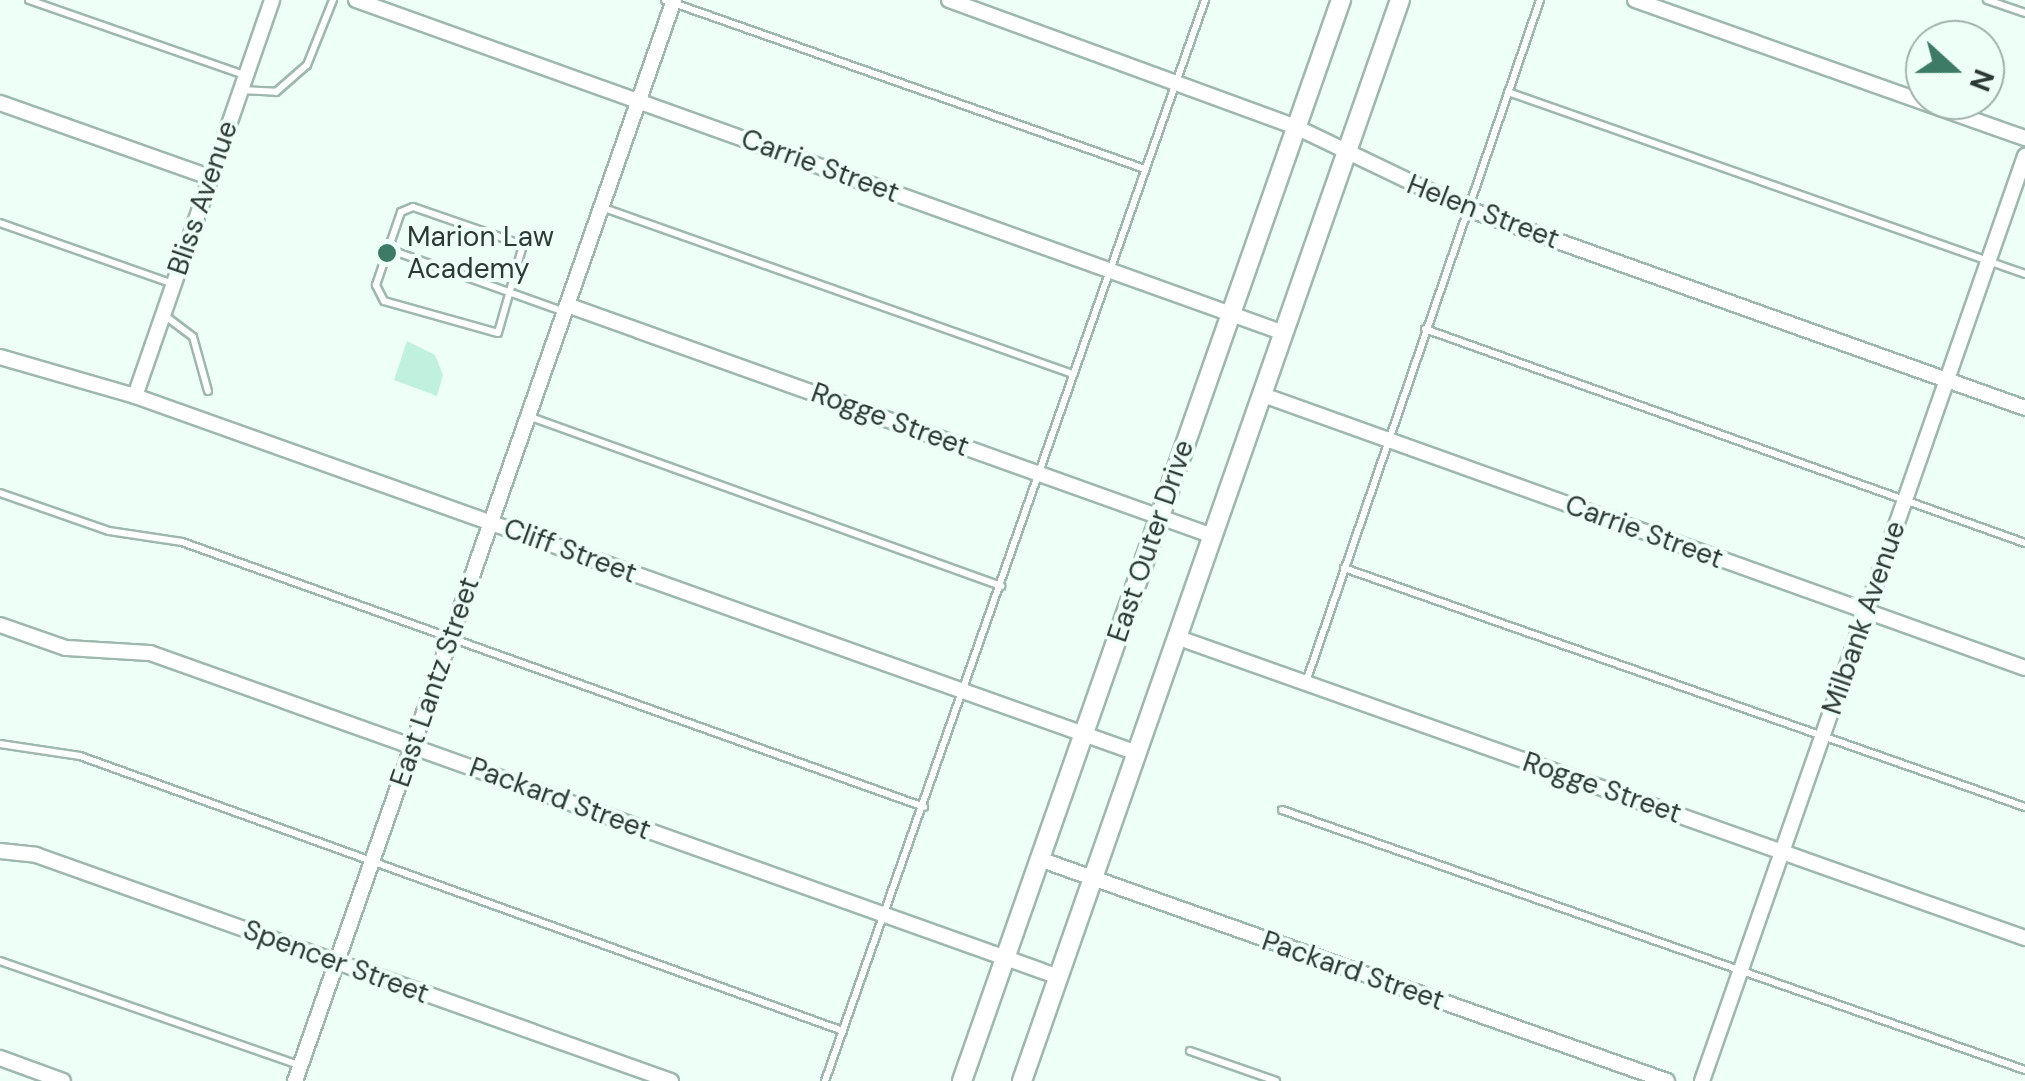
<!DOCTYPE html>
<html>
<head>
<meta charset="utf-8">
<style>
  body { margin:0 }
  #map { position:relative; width:2025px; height:1081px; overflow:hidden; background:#eefff8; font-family:"DM Sans",sans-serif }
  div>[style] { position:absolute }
  .green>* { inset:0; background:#bff1de }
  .roads { filter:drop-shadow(2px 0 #9eb8ae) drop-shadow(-2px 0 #9eb8ae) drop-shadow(0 2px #9eb8ae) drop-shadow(0 -2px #9eb8ae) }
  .service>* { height:6px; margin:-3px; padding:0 3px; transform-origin:3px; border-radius:3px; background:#fff }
  .minor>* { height:14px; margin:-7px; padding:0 7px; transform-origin:7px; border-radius:7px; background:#fff }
  .secondary>* { height:18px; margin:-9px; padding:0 9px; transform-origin:9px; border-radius:9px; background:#fff }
  .dots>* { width:28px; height:28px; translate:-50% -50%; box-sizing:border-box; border:5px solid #eefff8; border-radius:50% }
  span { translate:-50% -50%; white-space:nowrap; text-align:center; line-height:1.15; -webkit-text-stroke:8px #eefff8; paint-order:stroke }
  .street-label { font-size:28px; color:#2e3935 }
  .poi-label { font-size:28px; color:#2e3935 }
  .left { translate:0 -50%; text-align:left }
  .north { position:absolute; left:1905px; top:20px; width:100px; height:100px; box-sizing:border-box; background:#eefff8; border:2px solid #a1b0aa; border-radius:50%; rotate:111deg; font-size:28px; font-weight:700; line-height:40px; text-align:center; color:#2e3935 }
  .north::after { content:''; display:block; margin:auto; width:35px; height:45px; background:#3e7b67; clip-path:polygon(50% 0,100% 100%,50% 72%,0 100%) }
</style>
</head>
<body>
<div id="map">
  <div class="green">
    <div style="clip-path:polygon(407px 341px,435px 355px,443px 375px,437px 396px,394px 380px)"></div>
  </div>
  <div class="roads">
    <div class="service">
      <div style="left:29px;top:0;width:228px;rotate:19.2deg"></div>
      <div style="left:665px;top:0;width:509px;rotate:19.4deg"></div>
      <div style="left:1987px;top:0;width:40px;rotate:18.9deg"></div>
      <div style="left:241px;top:90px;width:35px;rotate:3deg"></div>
      <div style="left:276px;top:92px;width:41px;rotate:-41.1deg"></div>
      <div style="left:307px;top:65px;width:70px;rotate:-68.2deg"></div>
      <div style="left:1508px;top:92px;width:548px;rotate:19.39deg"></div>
      <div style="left:413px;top:207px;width:116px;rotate:19.1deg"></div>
      <div style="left:523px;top:245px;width:91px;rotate:105.9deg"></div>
      <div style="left:498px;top:333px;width:118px;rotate:-164.3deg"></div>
      <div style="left:384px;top:301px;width:18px;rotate:-117deg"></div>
      <div style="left:376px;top:285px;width:77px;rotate:-71.1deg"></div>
      <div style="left:401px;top:212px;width:13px;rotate:-23deg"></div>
      <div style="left:604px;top:208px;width:498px;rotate:19.5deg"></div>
      <div style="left:0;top:223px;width:183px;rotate:19.4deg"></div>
      <div style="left:388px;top:249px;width:188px;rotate:19.6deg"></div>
      <div style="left:164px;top:315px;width:36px;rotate:37deg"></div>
      <div style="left:193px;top:337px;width:56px;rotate:74.5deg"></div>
      <div style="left:1425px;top:329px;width:637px;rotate:19.63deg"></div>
      <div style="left:528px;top:416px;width:503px;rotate:19.77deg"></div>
      <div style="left:0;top:493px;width:115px;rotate:19.2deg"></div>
      <div style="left:109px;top:531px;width:74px;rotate:8.6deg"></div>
      <div style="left:182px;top:542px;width:788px;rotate:19.65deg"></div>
      <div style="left:1344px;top:568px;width:722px;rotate:19.34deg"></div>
      <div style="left:1306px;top:682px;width:721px;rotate:-71.06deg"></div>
      <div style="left:0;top:744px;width:81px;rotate:8.5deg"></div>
      <div style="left:80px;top:756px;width:811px;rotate:19.82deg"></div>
      <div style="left:1282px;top:810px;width:787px;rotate:19.29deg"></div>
      <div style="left:0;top:961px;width:317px;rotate:19.2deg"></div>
      <div style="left:1190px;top:1051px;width:91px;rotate:19.2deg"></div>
      <div style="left:825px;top:1081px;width:1146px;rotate:-70.63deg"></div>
    </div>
    <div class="minor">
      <div style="left:356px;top:0;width:986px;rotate:19.74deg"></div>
      <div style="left:949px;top:0;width:370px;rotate:20.1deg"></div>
      <div style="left:1296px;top:127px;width:187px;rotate:25.6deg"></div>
      <div style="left:1465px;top:208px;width:595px;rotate:19.65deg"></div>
      <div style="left:1635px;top:0;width:414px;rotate:19.5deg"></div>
      <div style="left:0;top:103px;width:222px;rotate:19.5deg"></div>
      <div style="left:567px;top:305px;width:686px;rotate:19.68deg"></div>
      <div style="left:0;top:357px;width:141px;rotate:16.1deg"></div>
      <div style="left:135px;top:396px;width:1064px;rotate:19.61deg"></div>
      <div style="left:1263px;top:395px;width:809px;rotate:19.71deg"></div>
      <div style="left:135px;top:396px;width:419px;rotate:-70.9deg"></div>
      <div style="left:0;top:625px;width:70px;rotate:19.2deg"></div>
      <div style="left:66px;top:648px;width:84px;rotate:3.4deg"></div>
      <div style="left:150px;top:653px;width:965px;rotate:19.62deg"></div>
      <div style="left:1179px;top:638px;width:898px;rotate:19.53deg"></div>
      <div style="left:0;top:851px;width:36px;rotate:6deg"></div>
      <div style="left:36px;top:855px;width:674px;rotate:19.59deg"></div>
      <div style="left:1039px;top:859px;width:666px;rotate:19.47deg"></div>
      <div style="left:0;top:1058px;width:67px;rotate:20.1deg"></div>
      <div style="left:295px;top:1081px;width:1146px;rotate:-70.68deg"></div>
      <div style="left:1702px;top:1081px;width:980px;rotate:-70.75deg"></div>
    </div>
    <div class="secondary">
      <div style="left:962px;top:1081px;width:1146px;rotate:-70.68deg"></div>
      <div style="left:1022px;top:1081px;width:1145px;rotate:-70.73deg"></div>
    </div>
  </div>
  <div class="dots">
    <div style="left:387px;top:253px;background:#3e7b67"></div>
  </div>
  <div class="street-label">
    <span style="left:820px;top:166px;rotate:20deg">Carrie Street</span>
    <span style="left:203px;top:198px;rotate:-71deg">Bliss Avenue</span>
    <span style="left:1483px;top:212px;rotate:21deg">Helen Street</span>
    <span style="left:890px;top:420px;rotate:20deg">Rogge Street</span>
    <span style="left:1644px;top:532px;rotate:20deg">Carrie Street</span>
    <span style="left:1151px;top:541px;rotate:-71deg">East Outer Drive</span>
    <span style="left:570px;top:551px;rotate:20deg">Cliff Street</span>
    <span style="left:1864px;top:618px;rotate:-71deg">Milbank Avenue</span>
    <span style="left:435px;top:682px;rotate:-71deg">East Lantz Street</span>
    <span style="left:1602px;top:788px;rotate:19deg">Rogge Street</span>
    <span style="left:560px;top:799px;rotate:20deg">Packard Street</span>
    <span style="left:336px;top:962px;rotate:20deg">Spencer Street</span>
    <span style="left:1353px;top:971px;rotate:19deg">Packard Street</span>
  </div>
  <div class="poi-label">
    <span class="left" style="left:407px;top:253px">Marion Law<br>Academy</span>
  </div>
  <div class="north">N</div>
</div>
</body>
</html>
